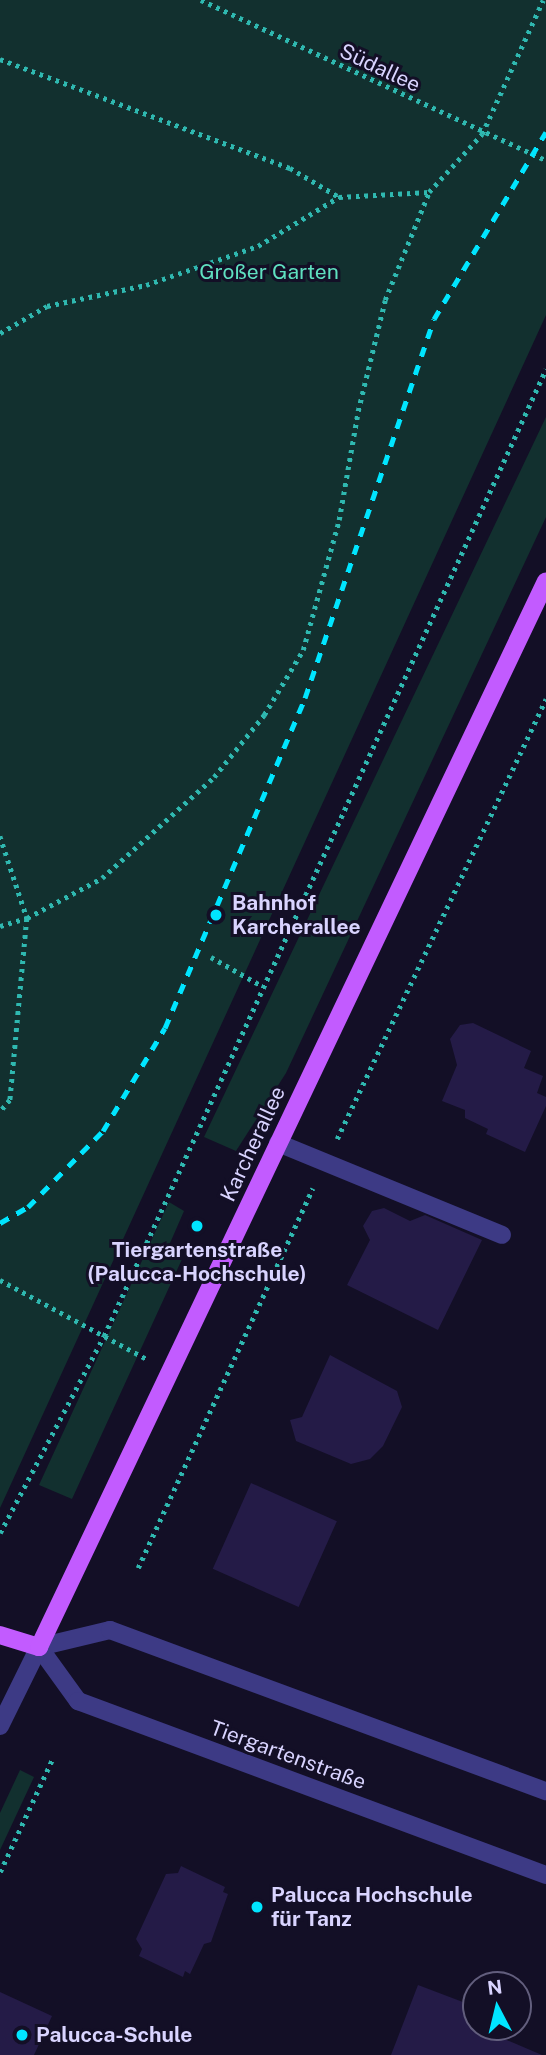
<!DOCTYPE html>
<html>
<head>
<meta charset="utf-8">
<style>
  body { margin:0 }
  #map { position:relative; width:546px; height:2055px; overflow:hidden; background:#130f26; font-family:"Public Sans",sans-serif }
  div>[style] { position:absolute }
  .green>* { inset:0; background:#12302f }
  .building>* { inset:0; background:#241b47; transform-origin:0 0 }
  .path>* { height:4.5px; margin-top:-2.25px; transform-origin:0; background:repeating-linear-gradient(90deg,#2fb8b0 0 3.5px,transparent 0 8.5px) }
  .minor>* { height:18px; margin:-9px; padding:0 9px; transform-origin:9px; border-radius:9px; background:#3d3a85 }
  .major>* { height:18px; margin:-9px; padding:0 9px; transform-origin:9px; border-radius:9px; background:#c25bff }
  .rail>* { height:5px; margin-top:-2.5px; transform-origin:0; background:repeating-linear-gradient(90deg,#00e5ff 0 10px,transparent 0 19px) }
  .dots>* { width:19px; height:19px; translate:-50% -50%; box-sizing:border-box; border:4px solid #130f26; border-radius:50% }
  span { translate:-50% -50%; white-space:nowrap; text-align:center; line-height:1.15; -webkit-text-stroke:6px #130f26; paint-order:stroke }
  .street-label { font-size:21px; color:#d9d4ff }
  .park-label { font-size:21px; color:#5fe0c0 }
  .poi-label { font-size:21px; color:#d9d4ff; font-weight:700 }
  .left { translate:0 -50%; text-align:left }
  .north { position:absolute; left:462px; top:1971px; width:70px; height:70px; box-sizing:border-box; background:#130f26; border:2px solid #625e7d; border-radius:50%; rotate:353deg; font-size:19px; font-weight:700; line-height:28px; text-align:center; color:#d9d4ff }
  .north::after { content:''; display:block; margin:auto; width:24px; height:32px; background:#00e5ff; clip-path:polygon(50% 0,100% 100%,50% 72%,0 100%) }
</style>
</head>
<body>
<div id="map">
  <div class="green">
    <div style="clip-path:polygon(0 0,546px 0,546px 315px,0 1508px)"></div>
    <div style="clip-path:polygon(546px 417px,546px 517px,286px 1073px,236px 1151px,204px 1137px)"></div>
    <div style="clip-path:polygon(169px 1202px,184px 1211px,167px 1250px,183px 1257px,72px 1499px,39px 1485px)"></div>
    <div style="clip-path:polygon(20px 1770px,34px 1777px,0 1850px,0 1813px)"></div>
  </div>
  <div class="building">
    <div style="clip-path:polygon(473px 1023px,531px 1051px,524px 1068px,543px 1076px,537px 1093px,546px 1097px,546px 1106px,525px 1152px,486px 1134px,488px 1129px,465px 1118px,465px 1110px,442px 1101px,457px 1065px,450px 1039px,460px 1025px)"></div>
    <div style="clip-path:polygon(384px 1208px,410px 1221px,425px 1215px,482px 1240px,438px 1330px,347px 1285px,370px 1240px,363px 1226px,372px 1211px)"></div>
    <div style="clip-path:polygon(330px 1355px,397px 1391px,402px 1407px,383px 1446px,370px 1459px,351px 1464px,296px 1441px,290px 1420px,302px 1417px)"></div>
    <div style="left:251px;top:1483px;width:94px;height:94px;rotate:24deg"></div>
    <div style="clip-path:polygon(181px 1866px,225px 1887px,223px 1892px,228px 1894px,211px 1942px,204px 1944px,190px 1974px,185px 1971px,183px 1977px,139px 1956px,142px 1949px,136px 1939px,166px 1874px,178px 1873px)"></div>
    <div style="clip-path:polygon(418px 1985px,476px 2007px,476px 2027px,542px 2055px,391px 2055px)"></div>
    <div style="clip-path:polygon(0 1992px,52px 2016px,34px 2055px,0 2055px)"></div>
  </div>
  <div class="path">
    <div style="left:201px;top:0;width:380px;rotate:24.9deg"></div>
    <div style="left:0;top:59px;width:310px;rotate:20.6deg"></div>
    <div style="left:290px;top:168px;width:57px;rotate:30.6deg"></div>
    <div style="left:0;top:333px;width:54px;rotate:-29.9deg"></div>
    <div style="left:47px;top:306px;width:101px;rotate:-12deg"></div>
    <div style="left:146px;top:285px;width:119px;rotate:-19.2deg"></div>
    <div style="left:258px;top:246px;width:95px;rotate:-31.2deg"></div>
    <div style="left:339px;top:197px;width:90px;rotate:-3.2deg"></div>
    <div style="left:0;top:836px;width:86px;rotate:71.8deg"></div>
    <div style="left:27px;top:918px;width:183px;rotate:95.3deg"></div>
    <div style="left:10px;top:1100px;width:16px;rotate:130deg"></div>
    <div style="left:0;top:926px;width:28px;rotate:-17deg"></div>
    <div style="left:27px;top:918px;width:85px;rotate:-28.1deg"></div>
    <div style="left:102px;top:878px;width:151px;rotate:-42deg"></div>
    <div style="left:214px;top:777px;width:80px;rotate:-51.1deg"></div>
    <div style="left:264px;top:715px;width:76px;rotate:-59deg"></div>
    <div style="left:303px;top:650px;width:135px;rotate:-74.5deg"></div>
    <div style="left:339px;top:520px;width:111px;rotate:-80.1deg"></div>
    <div style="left:358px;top:411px;width:114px;rotate:-76.3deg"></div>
    <div style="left:385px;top:300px;width:117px;rotate:-67.8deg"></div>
    <div style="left:429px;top:192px;width:79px;rotate:-47.6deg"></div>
    <div style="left:482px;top:134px;width:147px;rotate:-65.5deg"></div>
    <div style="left:211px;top:957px;width:59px;rotate:29.6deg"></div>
    <div style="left:337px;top:1139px;width:487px;rotate:-64.6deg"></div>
    <div style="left:0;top:1280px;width:167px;rotate:28.3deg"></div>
    <div style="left:0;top:1533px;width:223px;rotate:-62.2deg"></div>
    <div style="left:104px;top:1336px;width:1063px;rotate:-65.44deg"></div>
    <div style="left:138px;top:1568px;width:418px;rotate:-65.3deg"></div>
    <div style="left:0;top:1872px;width:126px;rotate:-65.1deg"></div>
  </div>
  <div class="minor">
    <div style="left:278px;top:1143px;width:242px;rotate:22.3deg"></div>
    <div style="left:39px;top:1647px;width:67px;rotate:54.2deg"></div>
    <div style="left:78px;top:1701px;width:499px;rotate:20.4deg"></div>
    <div style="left:39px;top:1647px;width:73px;rotate:-13.5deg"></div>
    <div style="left:110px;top:1630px;width:465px;rotate:20.3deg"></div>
    <div style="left:0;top:1726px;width:88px;rotate:-63.7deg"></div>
  </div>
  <div class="major">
    <div style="left:0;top:1635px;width:41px;rotate:17.1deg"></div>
    <div style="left:39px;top:1647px;width:1180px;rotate:-64.56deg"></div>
  </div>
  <div class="rail">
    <div style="left:0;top:1223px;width:32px;rotate:-30deg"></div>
    <div style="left:28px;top:1207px;width:107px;rotate:-45.4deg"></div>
    <div style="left:103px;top:1131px;width:120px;rotate:-59deg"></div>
    <div style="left:165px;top:1028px;width:358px;rotate:-67deg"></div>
    <div style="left:305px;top:698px;width:400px;rotate:-71.2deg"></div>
    <div style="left:434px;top:319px;width:218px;rotate:-59.1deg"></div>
  </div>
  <div class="dots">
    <div style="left:216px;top:915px;background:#00e5ff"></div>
    <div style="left:197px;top:1226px;background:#00e5ff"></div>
    <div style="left:257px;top:1907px;background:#00e5ff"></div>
    <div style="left:22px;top:2035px;background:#00e5ff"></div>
  </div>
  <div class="street-label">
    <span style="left:380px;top:68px;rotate:25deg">Südallee</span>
    <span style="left:253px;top:1144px;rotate:-65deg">Karcherallee</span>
    <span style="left:288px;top:1755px;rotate:20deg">Tiergartenstraße</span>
  </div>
  <div class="park-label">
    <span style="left:269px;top:272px">Großer Garten</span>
  </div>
  <div class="poi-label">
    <span class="left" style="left:232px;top:915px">Bahnhof<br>Karcherallee</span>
    <span style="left:197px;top:1262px">Tiergartenstraße<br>(Palucca-Hochschule)</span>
    <span class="left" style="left:271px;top:1907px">Palucca Hochschule<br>für Tanz</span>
    <span class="left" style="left:36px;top:2035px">Palucca-Schule</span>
  </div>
  <div class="north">N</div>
</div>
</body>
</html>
